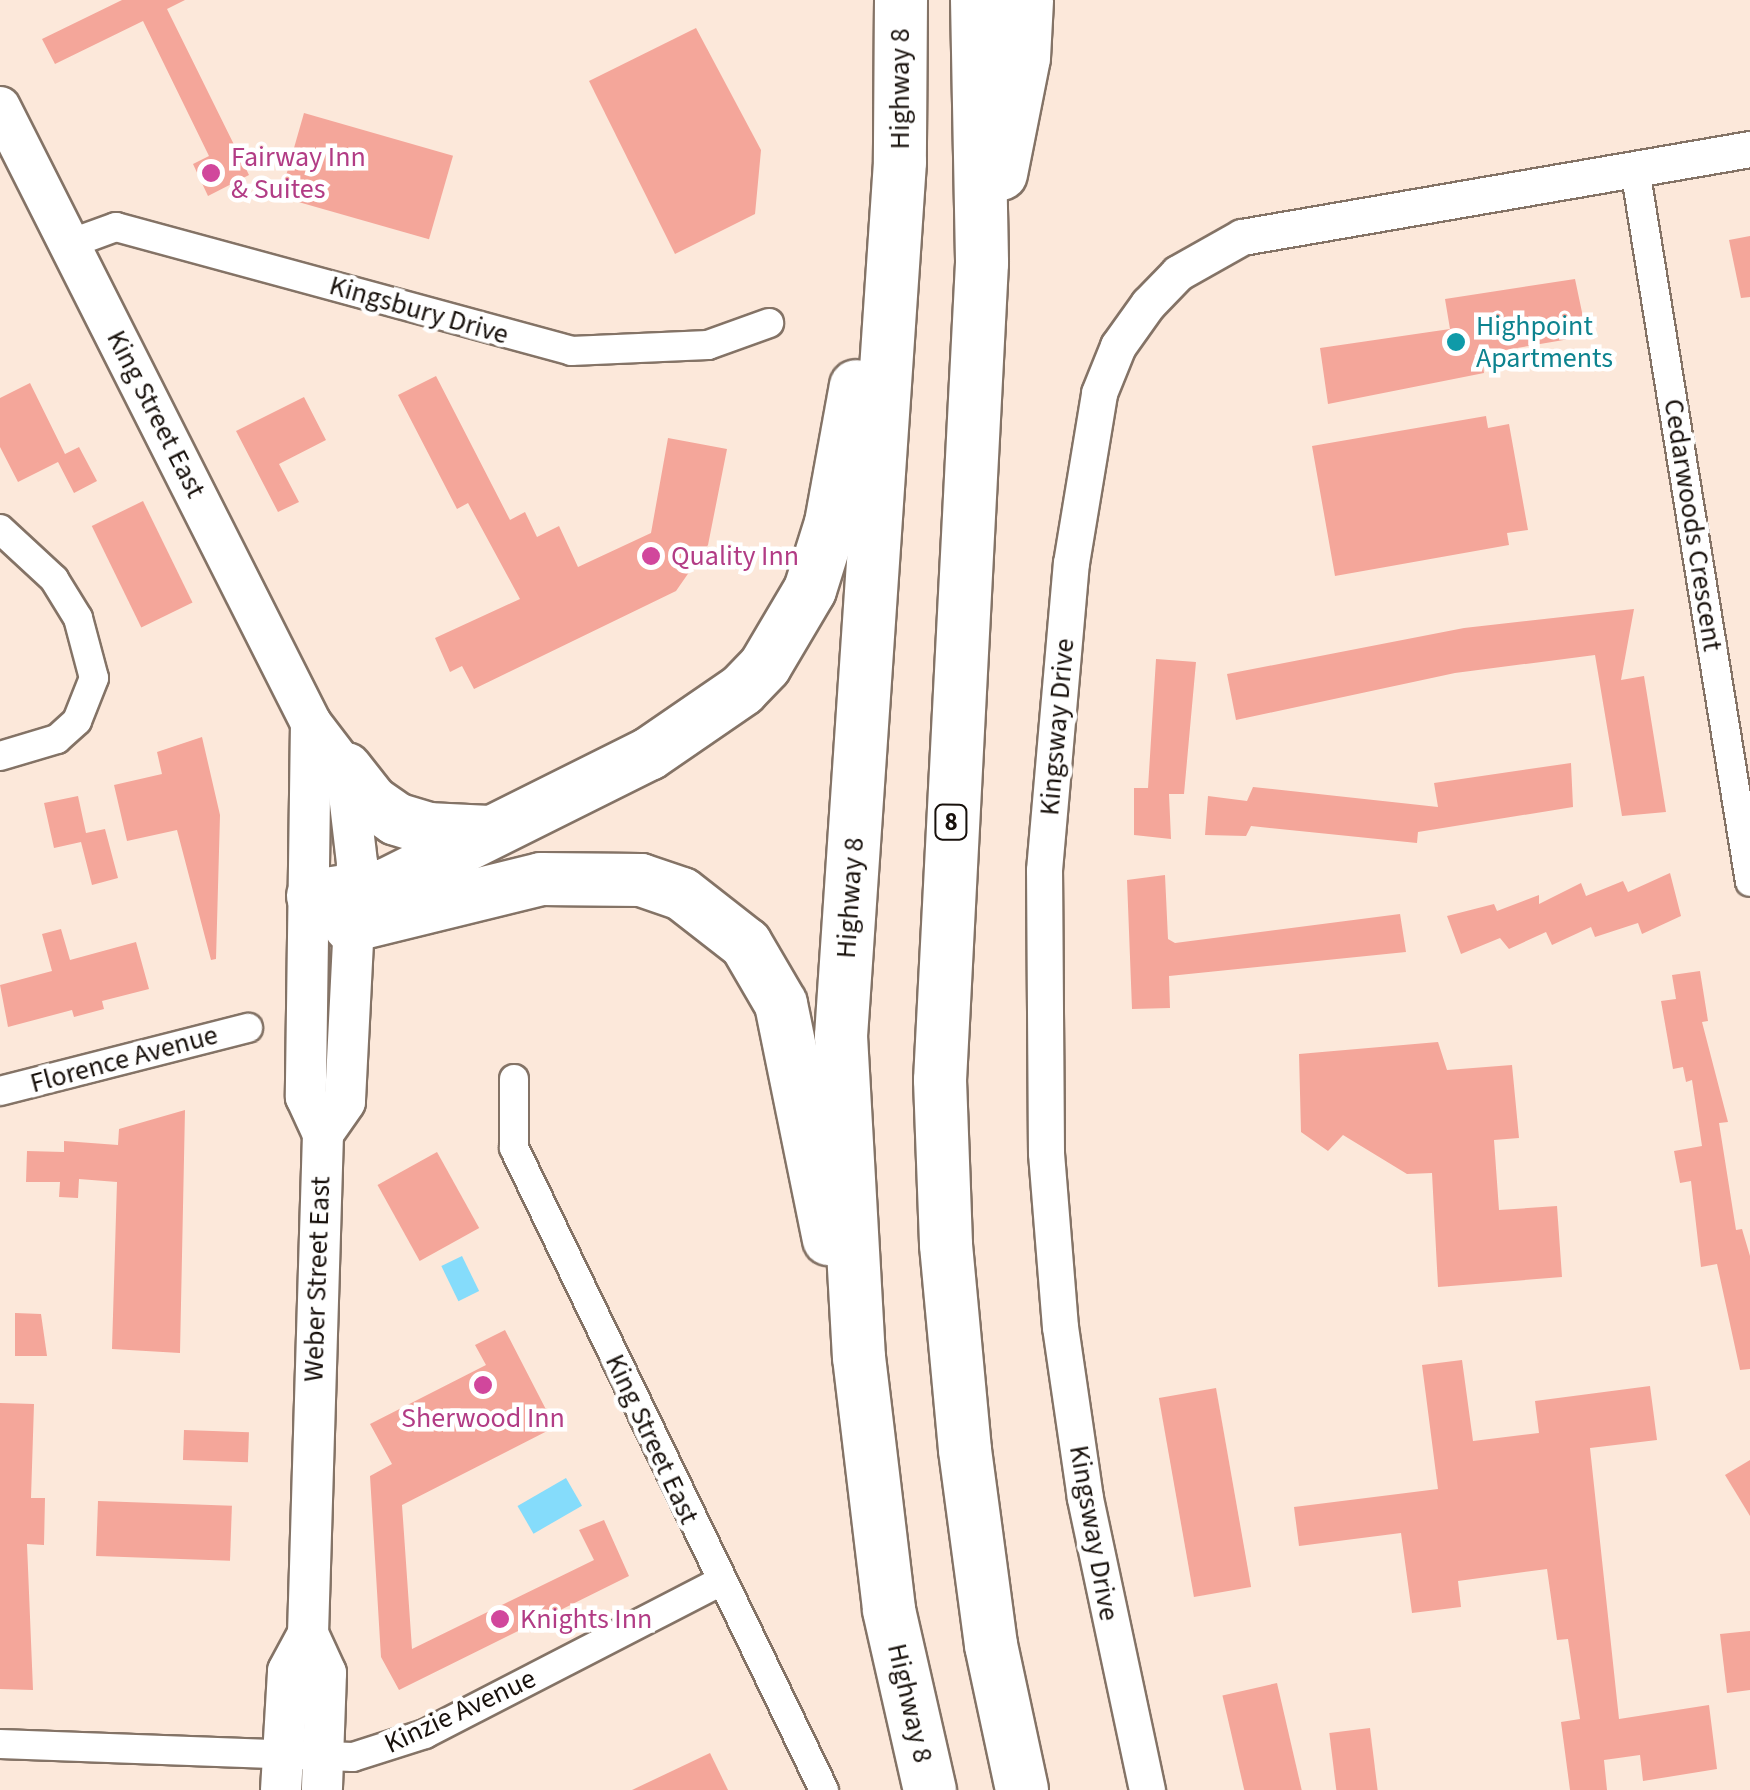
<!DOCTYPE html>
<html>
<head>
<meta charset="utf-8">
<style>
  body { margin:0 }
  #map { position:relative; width:1750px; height:1790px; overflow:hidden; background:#fce8da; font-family:"Source Sans 3",sans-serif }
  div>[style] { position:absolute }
  .water>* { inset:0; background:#85dcfb; transform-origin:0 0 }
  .building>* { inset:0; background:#f4a69a; transform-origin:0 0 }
  .roads { filter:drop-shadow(2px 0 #847366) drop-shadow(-2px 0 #847366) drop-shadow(0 2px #847366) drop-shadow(0 -2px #847366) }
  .minor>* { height:28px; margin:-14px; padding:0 14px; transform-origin:14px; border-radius:14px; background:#fff }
  .tertiary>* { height:35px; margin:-17.5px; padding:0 17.5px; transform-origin:17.5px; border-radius:17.5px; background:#fff }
  .secondary>* { height:40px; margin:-20px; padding:0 20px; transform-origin:20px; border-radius:20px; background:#fff }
  .motorway>* { height:52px; margin:-26px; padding:0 26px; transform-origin:26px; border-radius:26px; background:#fff }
  .dots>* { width:28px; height:28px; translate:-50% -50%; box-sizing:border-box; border:5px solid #fff; border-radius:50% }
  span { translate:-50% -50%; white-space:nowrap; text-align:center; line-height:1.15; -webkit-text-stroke:9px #fff; paint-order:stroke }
  .shield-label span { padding:2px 8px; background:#fff; border:2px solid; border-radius:8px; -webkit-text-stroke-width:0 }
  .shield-label { font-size:25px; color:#18110c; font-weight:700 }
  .street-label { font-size:28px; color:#18110c }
  .hotel-label { font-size:28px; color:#b23c85 }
  .left { translate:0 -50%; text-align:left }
  .culture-label { font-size:28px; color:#0d838f }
</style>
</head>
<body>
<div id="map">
  <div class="water">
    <div style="left:462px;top:1256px;width:39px;height:23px;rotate:64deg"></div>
    <div style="left:566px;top:1478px;width:32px;height:56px;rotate:60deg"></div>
  </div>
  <div class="building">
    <div style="clip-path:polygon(122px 0,185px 0,167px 9px,249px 175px,208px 196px,193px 164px,209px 156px,143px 21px,55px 64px,42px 39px)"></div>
    <div style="clip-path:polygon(696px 28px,761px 150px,755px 214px,675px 254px,589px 81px)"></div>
    <div style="left:304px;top:113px;width:155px;height:87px;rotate:16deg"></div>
    <div style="clip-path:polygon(1750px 236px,1750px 297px,1741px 298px,1729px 240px)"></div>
    <div style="clip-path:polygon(1575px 279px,1587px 336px,1482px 354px,1484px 373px,1328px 404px,1320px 348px,1450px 329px,1445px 299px)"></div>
    <div style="clip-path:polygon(436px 376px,510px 520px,525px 512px,537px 537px,559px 526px,578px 567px,651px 533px,668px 438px,727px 449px,708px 545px,676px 591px,474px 689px,462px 666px,450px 672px,435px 638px,520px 599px,468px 503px,457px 509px,398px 395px)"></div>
    <div style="clip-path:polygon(30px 383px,65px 454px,79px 447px,97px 481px,74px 493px,58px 462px,18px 482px,0 447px,0 398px)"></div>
    <div style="clip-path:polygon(304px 397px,326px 440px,279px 464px,299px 502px,278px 512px,236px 431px)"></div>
    <div style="clip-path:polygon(1486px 416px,1488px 428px,1509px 424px,1528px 530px,1507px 533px,1509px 545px,1335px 576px,1312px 446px)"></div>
    <div style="left:143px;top:501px;width:113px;height:57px;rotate:64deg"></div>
    <div style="clip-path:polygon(1634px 609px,1621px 680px,1644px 676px,1666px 812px,1622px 816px,1595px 655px,1455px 673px,1236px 720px,1227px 674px,1464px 628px)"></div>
    <div style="clip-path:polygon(1156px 659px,1196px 662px,1184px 794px,1169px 794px,1171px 839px,1134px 835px,1134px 788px,1148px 788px)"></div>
    <div style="clip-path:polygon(202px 737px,220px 815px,216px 959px,211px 960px,177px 830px,127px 841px,114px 785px,162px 774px,157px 752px)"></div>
    <div style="clip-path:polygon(1571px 763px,1573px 807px,1418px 832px,1417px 843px,1251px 826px,1246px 836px,1205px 835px,1208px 796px,1247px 801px,1253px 787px,1438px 807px,1434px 783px)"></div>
    <div style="clip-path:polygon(78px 796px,86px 833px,105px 829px,118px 878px,92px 885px,81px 842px,54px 848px,44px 803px)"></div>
    <div style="clip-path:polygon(1670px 873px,1681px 916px,1642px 934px,1638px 923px,1595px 937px,1591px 927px,1552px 945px,1546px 932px,1509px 949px,1500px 938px,1461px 954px,1447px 916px,1494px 904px,1497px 911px,1539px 895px,1539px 904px,1581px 883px,1586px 896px,1623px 881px,1628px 892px)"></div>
    <div style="clip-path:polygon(1165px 875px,1168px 939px,1175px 943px,1400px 914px,1406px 952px,1169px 976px,1170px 1008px,1132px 1009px,1127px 880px)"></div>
    <div style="clip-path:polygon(61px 929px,70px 960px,136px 942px,149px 989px,102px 1001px,104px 1009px,74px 1017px,72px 1010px,8px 1027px,0 985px,52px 971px,42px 934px)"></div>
    <div style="clip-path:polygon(1700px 971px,1708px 1021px,1702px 1022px,1728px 1122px,1719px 1123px,1736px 1230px,1742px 1229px,1750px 1256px,1750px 1369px,1740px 1370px,1717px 1264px,1701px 1267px,1691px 1181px,1680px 1183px,1674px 1151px,1702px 1146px,1692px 1080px,1686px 1082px,1683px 1067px,1673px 1069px,1661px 1001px,1676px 999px,1672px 975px)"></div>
    <div style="clip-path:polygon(1438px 1042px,1447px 1070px,1512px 1065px,1519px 1138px,1494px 1140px,1499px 1210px,1557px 1206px,1562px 1277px,1438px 1287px,1432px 1173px,1407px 1174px,1343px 1135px,1328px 1151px,1301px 1132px,1299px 1054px)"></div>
    <div style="clip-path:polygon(185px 1110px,180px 1353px,112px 1349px,117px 1182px,79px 1179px,78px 1198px,59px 1197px,60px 1182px,26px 1182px,27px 1151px,64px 1152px,64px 1141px,118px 1145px,119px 1129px)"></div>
    <div style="left:437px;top:1152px;width:87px;height:68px;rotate:61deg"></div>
    <div style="clip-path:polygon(15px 1313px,41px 1314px,47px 1356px,15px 1356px)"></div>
    <div style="clip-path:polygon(505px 1330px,555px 1427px,402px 1505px,412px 1649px,594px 1560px,579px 1530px,604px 1520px,629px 1576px,399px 1690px,381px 1657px,370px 1476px,392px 1464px,370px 1424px,486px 1365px,475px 1345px)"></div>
    <div style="clip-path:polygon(1462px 1360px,1473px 1441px,1539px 1433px,1535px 1401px,1650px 1386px,1657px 1440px,1590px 1448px,1619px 1719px,1709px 1705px,1717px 1769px,1643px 1781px,1640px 1755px,1604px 1760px,1607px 1790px,1570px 1790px,1561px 1722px,1580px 1719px,1568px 1639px,1557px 1640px,1547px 1569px,1458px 1581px,1461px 1607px,1412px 1613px,1401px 1533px,1299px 1546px,1294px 1507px,1438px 1489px,1422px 1365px)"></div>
    <div style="left:1216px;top:1388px;width:202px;height:58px;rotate:80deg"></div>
    <div style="clip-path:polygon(0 1403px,34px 1404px,31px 1498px,45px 1498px,44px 1545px,27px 1544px,33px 1690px,0 1689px)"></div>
    <div style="left:184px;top:1430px;width:65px;height:30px;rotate:2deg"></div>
    <div style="clip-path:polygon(1750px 1460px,1750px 1516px,1725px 1475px)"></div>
    <div style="left:98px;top:1501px;width:134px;height:55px;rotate:2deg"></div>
    <div style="clip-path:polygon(1750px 1631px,1750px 1690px,1727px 1693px,1720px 1634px)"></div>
    <div style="left:1277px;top:1683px;width:110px;height:56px;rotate:77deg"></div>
    <div style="left:1370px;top:1728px;width:63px;height:41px;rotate:83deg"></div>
    <div style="clip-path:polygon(710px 1753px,728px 1790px,632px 1790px)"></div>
  </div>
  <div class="roads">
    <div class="minor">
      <div style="left:1635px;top:169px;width:722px;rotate:80.84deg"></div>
      <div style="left:72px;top:243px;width:47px;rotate:-20deg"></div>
      <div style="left:116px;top:227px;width:472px;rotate:15.2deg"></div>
      <div style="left:571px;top:351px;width:137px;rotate:-2.5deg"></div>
      <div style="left:708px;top:345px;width:65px;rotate:-19.8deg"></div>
      <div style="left:0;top:529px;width:74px;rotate:42.8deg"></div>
      <div style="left:54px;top:579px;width:46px;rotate:58.4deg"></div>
      <div style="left:78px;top:618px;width:62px;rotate:75.1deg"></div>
      <div style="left:94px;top:678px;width:46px;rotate:111.6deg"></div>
      <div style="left:77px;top:721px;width:27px;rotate:138deg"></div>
      <div style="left:57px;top:739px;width:59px;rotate:163.4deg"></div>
      <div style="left:514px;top:1079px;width:69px;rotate:90deg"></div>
      <div style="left:514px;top:1148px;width:713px;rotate:64.23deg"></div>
      <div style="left:0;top:1091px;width:256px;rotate:-14.3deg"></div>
      <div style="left:0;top:1744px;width:353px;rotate:2.1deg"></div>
      <div style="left:353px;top:1757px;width:76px;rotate:-17.7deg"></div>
      <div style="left:425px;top:1734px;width:332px;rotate:-27.3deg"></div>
    </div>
    <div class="tertiary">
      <div style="left:1147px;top:1790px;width:299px;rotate:-102deg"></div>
      <div style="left:1085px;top:1498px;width:173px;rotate:-98.3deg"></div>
      <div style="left:1060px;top:1327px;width:175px;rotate:-94.6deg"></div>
      <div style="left:1046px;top:1153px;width:283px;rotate:-90.4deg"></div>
      <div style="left:1044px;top:870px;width:308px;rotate:-85deg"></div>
      <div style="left:1071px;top:563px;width:172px;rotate:-80.6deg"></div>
      <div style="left:1099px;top:393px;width:51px;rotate:-68deg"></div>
      <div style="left:1118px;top:346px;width:52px;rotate:-54.5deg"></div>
      <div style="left:1148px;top:304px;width:43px;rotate:-45.9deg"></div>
      <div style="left:1178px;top:273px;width:73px;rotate:-29.4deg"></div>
      <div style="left:1242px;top:237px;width:516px;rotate:-9.83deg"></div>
    </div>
    <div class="secondary">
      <div style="left:0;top:107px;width:690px;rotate:63.21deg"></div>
      <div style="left:311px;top:723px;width:58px;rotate:52.7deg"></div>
      <div style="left:346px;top:769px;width:95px;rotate:83.3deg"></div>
      <div style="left:357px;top:863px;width:239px;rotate:92.9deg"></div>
      <div style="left:345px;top:1102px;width:39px;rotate:125deg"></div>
      <div style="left:311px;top:723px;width:374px;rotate:90.8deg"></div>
      <div style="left:306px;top:1097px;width:41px;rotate:65.3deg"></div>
      <div style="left:323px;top:1134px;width:500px;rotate:91.72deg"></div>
      <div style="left:308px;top:1634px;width:43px;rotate:65.2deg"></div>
      <div style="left:326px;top:1673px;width:117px;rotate:92deg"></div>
      <div style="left:281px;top:1790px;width:119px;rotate:-86.6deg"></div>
      <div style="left:288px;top:1671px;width:42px;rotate:-61.6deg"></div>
    </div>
    <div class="motorway">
      <div style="left:901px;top:0;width:162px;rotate:90.4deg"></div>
      <div style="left:900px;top:162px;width:876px;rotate:93.86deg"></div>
      <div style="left:841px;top:1036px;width:322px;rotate:86.8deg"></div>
      <div style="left:859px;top:1357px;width:255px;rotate:83.2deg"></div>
      <div style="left:889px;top:1610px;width:185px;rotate:77.2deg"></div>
      <div style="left:977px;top:0;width:263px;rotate:88.9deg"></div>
      <div style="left:982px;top:263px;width:818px;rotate:92.94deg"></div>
      <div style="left:940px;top:1080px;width:165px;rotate:87.9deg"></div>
      <div style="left:946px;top:1245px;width:206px;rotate:84.7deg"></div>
      <div style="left:965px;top:1450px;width:197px;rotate:82.4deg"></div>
      <div style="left:991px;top:1645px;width:148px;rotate:77.9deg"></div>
      <div style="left:1001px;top:174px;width:118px;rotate:-78.8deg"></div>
      <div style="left:1024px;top:58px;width:58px;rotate:-87deg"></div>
      <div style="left:346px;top:769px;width:42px;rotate:51.8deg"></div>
      <div style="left:372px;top:802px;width:29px;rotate:35deg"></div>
      <div style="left:396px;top:819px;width:34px;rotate:17deg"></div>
      <div style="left:428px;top:829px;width:61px;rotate:2.8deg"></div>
      <div style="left:313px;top:896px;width:74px;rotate:-8.6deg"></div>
      <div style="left:386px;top:885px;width:294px;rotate:-26.5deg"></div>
      <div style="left:649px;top:754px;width:113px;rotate:-34.5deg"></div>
      <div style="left:742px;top:690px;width:33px;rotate:-46deg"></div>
      <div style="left:765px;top:666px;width:88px;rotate:-59.4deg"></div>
      <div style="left:810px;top:590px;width:70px;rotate:-72.6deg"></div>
      <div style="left:831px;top:523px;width:139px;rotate:-79.7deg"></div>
      <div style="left:350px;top:926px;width:197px;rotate:-13.8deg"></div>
      <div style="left:541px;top:879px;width:100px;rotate:0.6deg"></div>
      <div style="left:641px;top:880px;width:43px;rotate:18.9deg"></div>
      <div style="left:682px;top:894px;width:81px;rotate:38deg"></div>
      <div style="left:746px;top:944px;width:69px;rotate:59.7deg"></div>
      <div style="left:781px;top:1004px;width:240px;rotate:78.5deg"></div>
    </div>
  </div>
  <div class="dots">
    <div style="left:211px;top:173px;background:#d1479c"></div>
    <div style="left:1456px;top:342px;background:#0f9aa8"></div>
    <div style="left:651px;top:556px;background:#d1479c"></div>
    <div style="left:483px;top:1385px;background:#d1479c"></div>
    <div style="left:500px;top:1619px;background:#d1479c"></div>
  </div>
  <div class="shield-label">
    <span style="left:951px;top:822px">8</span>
  </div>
  <div class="street-label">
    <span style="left:900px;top:89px;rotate:-90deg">Highway 8</span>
    <span style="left:419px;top:310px;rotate:16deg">Kingsbury Drive</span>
    <span style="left:156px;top:414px;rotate:63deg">King Street East</span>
    <span style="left:1693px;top:525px;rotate:81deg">Cedarwoods Crescent</span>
    <span style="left:1057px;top:727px;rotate:-85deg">Kingsway Drive</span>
    <span style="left:850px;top:898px;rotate:-86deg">Highway 8</span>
    <span style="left:124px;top:1059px;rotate:-15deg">Florence Avenue</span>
    <span style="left:317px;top:1279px;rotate:-88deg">Weber Street East</span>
    <span style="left:652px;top:1439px;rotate:65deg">King Street East</span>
    <span style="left:1094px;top:1533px;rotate:80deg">Kingsway Drive</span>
    <span style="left:910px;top:1703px;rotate:77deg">Highway 8</span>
    <span style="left:460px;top:1711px;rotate:-25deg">Kinzie Avenue</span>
  </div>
  <div class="hotel-label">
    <span class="left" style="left:231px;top:173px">Fairway Inn<br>&amp; Suites</span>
    <span class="left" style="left:671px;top:556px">Quality Inn</span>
    <span style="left:483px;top:1418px">Sherwood Inn</span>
    <span class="left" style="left:520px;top:1619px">Knights Inn</span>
  </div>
  <div class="culture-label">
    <span class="left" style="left:1476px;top:342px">Highpoint<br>Apartments</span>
  </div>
</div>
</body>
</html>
